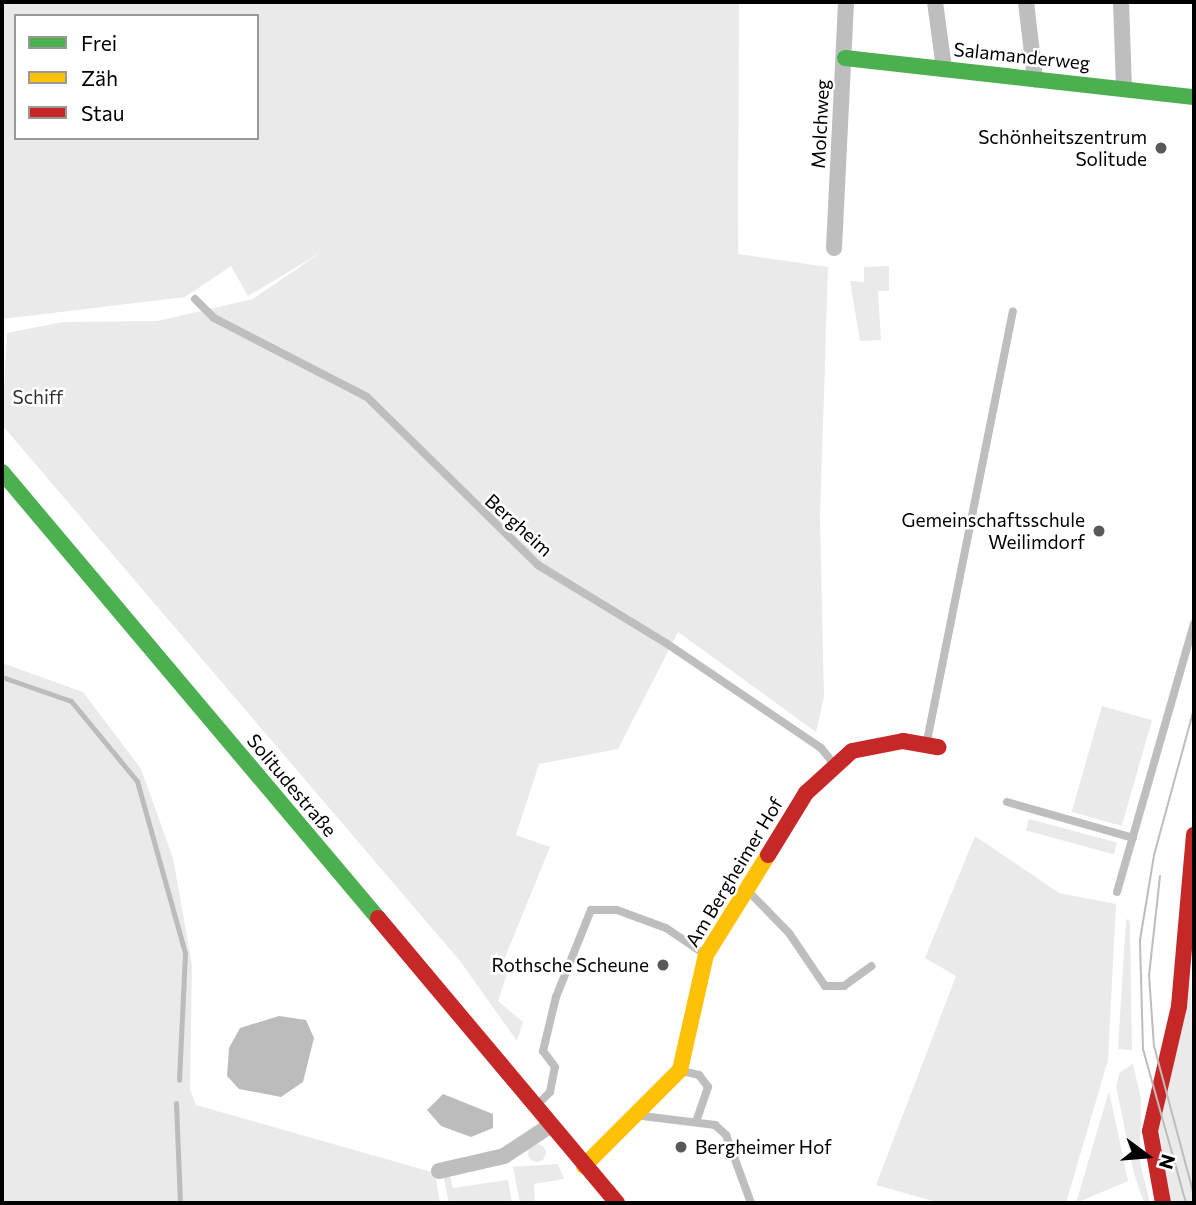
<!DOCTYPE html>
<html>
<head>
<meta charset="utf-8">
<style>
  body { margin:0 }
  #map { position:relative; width:1196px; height:1205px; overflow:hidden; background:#fff; font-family:Commissioner,sans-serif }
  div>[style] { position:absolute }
  .green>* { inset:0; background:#eaeaea; transform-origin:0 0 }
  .round { border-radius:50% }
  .water>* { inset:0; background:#bcbcbc }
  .stream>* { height:5px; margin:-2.5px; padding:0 2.5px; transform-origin:2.5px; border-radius:2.5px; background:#bcbcbc }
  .lane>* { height:8px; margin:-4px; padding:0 4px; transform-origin:4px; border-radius:4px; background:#bebebe }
  .street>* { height:16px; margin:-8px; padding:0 8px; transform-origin:8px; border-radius:8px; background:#bebebe }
  .fast>* { height:16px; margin:-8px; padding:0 8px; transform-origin:8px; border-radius:8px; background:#4caf50 }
  .slow>* { height:16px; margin:-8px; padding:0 8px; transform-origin:8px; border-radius:8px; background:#ffc107 }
  .jam>* { height:16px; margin:-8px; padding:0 8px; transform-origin:8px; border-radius:8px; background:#c62828 }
  .tram>* { height:2px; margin:-1px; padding:0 1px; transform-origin:1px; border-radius:1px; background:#bdbdbd }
  .dots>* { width:19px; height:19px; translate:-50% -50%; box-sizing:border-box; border:4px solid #fff; border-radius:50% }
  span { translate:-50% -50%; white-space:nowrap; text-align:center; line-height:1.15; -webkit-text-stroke:5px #fff; paint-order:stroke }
  .street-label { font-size:19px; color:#000 }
  .poi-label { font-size:19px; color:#000 }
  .right { translate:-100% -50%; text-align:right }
  .left { translate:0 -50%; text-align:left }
  .park-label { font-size:19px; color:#303030 }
  .frame { position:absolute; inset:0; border:4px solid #000; pointer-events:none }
  .legend { position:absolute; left:14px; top:14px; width:245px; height:126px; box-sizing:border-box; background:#fff; border:2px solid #999; margin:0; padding:9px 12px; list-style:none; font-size:21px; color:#000 }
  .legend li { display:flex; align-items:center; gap:14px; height:35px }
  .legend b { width:35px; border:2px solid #999 }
  .north { position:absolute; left:1112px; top:1121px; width:70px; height:70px; -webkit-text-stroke:5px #fff; paint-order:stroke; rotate:106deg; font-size:19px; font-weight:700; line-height:28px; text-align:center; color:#000 }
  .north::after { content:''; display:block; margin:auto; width:24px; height:32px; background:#000; clip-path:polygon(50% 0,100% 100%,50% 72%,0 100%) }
</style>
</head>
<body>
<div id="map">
  <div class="green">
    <div style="clip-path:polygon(evenodd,2px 2px,739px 2px,738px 254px,828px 267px,820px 518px,824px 697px,816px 732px,678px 632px,618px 749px,539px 764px,516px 835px,550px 847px,499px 972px,507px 974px,498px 1001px,523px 1022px,517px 1041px,460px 961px,2px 425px,7px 333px,63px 322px,157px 321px,253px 299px,323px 251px,248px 296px,231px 266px,185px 297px,2px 319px,2px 2px,16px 16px,257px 16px,257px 138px,16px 138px,16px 16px)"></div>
    <div style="clip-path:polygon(889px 266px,889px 291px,878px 291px,881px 340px,860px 341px,850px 281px,864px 282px,864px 267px)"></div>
    <div style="clip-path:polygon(2px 663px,83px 692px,141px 769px,173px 858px,192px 965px,190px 1090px,196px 1105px,435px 1173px,440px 1203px,2px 1203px)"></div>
    <div style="left:1102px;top:706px;width:52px;height:110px;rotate:16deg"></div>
    <div style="left:1029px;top:819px;width:91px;height:12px;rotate:15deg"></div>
    <div style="clip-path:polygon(975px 836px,1059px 893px,1116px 904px,1108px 1060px,1066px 1203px,940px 1203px,876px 1185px,956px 976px,925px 958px)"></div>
    <div style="clip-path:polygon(1126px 919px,1130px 921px,1132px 1050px,1118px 1049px)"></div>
    <div style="clip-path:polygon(1191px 973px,1194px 1203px,1169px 1203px,1159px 1129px)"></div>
    <div style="clip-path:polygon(1133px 1064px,1141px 1099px,1140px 1162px,1150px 1203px,1144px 1203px,1134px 1174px,1116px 1086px,1120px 1072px)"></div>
    <div style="clip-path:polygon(1109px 1091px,1128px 1181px,1076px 1203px)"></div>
    <div class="round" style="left:528px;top:1144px;width:18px;height:18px"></div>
    <div style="clip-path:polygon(558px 1164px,564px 1179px,534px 1184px,535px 1203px,520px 1203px,513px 1167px)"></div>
    <div style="clip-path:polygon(449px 1173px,453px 1188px,508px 1180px,512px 1203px,449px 1203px,443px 1174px)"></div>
  </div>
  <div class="water">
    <div style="clip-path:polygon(279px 1016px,306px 1020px,314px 1038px,303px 1082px,281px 1097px,239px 1089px,227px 1076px,229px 1048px,240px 1028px)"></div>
    <div style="clip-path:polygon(443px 1094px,493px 1114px,493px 1128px,471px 1137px,441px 1126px,427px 1110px)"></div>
  </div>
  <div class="stream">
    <div style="left:2px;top:677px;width:73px;rotate:19.2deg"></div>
    <div style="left:71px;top:701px;width:104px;rotate:50.5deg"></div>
    <div style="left:137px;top:781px;width:179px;rotate:74.4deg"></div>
    <div style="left:185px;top:953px;width:127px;rotate:92.7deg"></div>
    <div style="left:176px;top:1103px;width:100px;rotate:87.7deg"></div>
  </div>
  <div class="lane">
    <div style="left:195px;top:299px;width:27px;rotate:45deg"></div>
    <div style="left:214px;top:318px;width:172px;rotate:27.3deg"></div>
    <div style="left:367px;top:397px;width:240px;rotate:44.5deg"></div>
    <div style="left:538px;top:565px;width:150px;rotate:31.4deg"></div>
    <div style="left:666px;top:643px;width:187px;rotate:34.1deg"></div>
    <div style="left:821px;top:748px;width:22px;rotate:51deg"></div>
    <div style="left:927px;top:741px;width:438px;rotate:-78.7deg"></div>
    <div style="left:1007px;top:802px;width:131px;rotate:15.9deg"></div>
    <div style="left:748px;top:891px;width:59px;rotate:45.7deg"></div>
    <div style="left:789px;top:933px;width:64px;rotate:55.8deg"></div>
    <div style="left:825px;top:986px;width:19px"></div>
    <div style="left:844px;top:986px;width:34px;rotate:-36deg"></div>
    <div style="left:1117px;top:892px;width:279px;rotate:-74deg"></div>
    <div style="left:682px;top:1071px;width:17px;rotate:13deg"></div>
    <div style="left:699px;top:1075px;width:15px;rotate:53deg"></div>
    <div style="left:708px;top:1087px;width:37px;rotate:109deg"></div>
    <div style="left:538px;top:1104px;width:17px;rotate:-45deg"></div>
    <div style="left:550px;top:1092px;width:25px;rotate:-79deg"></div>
    <div style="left:555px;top:1067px;width:20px;rotate:-127deg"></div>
    <div style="left:543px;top:1051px;width:56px;rotate:-76.5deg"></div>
    <div style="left:556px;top:997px;width:94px;rotate:-68.1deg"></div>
    <div style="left:591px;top:910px;width:26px"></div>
    <div style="left:617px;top:910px;width:52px;rotate:20.2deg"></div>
    <div style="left:666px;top:928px;width:45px;rotate:34deg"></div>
    <div style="left:642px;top:1116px;width:74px;rotate:7deg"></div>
    <div style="left:715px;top:1125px;width:15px;rotate:42deg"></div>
    <div style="left:726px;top:1135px;width:72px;rotate:69.8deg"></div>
  </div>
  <div class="street">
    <div style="left:935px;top:2px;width:68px;rotate:82.3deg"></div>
    <div style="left:1026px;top:2px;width:78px;rotate:83.3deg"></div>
    <div style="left:1121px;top:2px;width:87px;rotate:88deg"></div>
    <div style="left:834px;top:248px;width:246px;rotate:-87.2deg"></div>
    <div style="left:439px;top:1171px;width:67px;rotate:-13deg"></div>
    <div style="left:504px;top:1156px;width:53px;rotate:-33.4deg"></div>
  </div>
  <div class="fast">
    <div style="left:845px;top:58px;width:351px;rotate:6.4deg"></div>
    <div style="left:2px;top:472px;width:583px;rotate:49.87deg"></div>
  </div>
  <div class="slow">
    <div style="left:584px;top:1166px;width:136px;rotate:-45deg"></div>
    <div style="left:680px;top:1070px;width:118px;rotate:-77.3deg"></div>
    <div style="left:706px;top:955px;width:118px;rotate:-58.2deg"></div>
  </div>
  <div class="jam">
    <div style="left:768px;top:855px;width:73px;rotate:-58.5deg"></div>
    <div style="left:806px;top:793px;width:62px;rotate:-42.4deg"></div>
    <div style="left:852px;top:751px;width:52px;rotate:-11.1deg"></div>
    <div style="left:903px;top:741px;width:36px;rotate:10deg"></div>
    <div style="left:378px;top:918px;width:372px;rotate:50deg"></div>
    <div style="left:1163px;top:1203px;width:73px;rotate:-100.2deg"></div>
    <div style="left:1150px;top:1131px;width:128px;rotate:-76.9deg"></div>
    <div style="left:1179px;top:1006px;width:172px;rotate:-85deg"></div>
  </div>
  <div class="tram">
    <div style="left:1160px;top:876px;width:100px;rotate:96.3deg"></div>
    <div style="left:1149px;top:975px;width:71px;rotate:86deg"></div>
    <div style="left:1154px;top:1046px;width:154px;rotate:75deg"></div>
    <div style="left:1186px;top:1203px;width:160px;rotate:-105.6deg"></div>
    <div style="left:1143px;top:1049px;width:109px;rotate:-91.6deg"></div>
    <div style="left:1140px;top:940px;width:86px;rotate:-80.6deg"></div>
    <div style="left:1154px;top:855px;width:151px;rotate:-74.7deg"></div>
  </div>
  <div class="dots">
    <div style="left:1161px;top:148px;background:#595959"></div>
    <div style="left:1099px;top:531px;background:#595959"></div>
    <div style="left:663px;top:965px;background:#595959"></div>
    <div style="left:681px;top:1147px;background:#595959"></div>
  </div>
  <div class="street-label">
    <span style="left:1022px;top:56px;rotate:6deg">Salamanderweg</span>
    <span style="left:820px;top:124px;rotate:-87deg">Molchweg</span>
    <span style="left:519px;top:525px;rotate:42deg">Bergheim</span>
    <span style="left:292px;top:785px;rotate:50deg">Solitudestraße</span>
    <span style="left:734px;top:872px;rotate:-59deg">Am Bergheimer Hof</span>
  </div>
  <div class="poi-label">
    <span class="right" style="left:1147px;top:148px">Schönheitszentrum<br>Solitude</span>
    <span class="right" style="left:1085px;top:531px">Gemeinschaftsschule<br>Weilimdorf</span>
    <span class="right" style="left:649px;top:965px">Rothsche Scheune</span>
    <span class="left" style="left:695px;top:1147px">Bergheimer Hof</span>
  </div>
  <div class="park-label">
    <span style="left:38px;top:397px">Schiff</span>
  </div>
  <div class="frame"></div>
  <ul class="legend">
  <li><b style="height:9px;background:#4caf50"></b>Frei</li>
  <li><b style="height:9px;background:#ffc107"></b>Zäh</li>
  <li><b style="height:9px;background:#c62828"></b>Stau</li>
  </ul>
  <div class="north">N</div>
</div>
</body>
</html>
